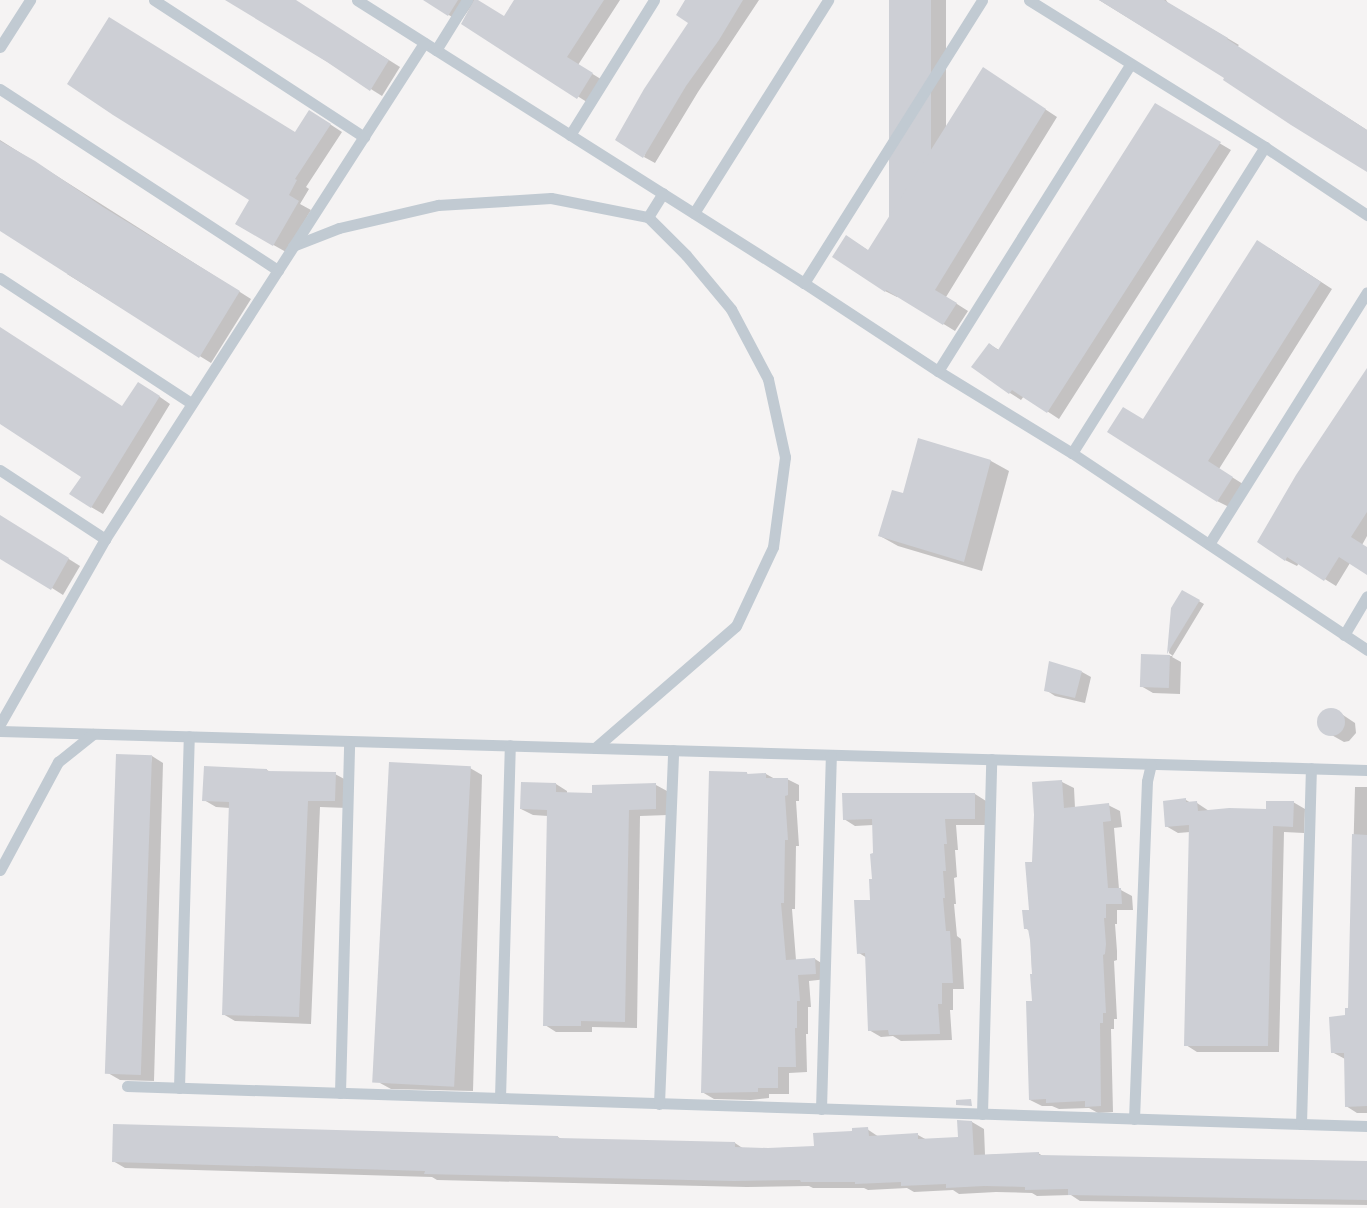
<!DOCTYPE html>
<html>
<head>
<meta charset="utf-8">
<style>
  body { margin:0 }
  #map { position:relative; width:1367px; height:1208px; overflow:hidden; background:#f5f3f3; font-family:"Sofia Sans Condensed",sans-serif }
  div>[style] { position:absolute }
  .shadow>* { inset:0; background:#0003; transform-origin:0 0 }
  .building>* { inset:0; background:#cdcfd5; transform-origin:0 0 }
  .round { border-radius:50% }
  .service>* { height:11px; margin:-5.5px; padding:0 5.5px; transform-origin:5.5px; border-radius:5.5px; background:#c1cad2 }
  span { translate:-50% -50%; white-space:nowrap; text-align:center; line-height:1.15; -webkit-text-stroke:5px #fff; paint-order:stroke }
</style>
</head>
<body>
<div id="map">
  <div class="shadow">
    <div style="clip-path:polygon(229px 0,293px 0,400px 67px,382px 96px)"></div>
    <div style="clip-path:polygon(425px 0,476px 0,505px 18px,516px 0,620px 0,578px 65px,604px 81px,590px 104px,463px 24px,475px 1px,460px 22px)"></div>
    <div style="clip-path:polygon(686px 0,759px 0,698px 92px,655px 163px,644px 157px,689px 22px)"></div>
    <div style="left:891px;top:0;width:55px;height:261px"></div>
    <div style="clip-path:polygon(1099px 0,1166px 0,1168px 3px,1239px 45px,1237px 47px,1367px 130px,1367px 171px,1226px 78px)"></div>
    <div style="clip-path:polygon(995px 76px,1057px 117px,946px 297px,968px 311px,955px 331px,898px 296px,897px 297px,885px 291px,847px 237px,869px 251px)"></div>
    <div style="clip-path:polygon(1155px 105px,1231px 150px,1059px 419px,1024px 396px,1021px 400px,1010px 393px,973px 367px,989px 344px,999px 350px)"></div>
    <div style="clip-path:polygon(322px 119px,342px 132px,306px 187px,309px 189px,300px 204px,311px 210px,286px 252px,236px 224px,296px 134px)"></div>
    <div style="clip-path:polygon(0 140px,251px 299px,211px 363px,67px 274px,68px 273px,0 229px)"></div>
    <div style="clip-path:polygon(1269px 248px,1332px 289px,1219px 469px,1243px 484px,1229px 507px,1217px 501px,1143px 421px)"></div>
    <div style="clip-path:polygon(0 328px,123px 408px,150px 390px,170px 404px,103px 514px,91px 507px,82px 476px,0 423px)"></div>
    <div style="clip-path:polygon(1367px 370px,1367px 536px,1362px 545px,1367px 548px,1367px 574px,1350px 563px,1336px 586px,1299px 563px,1297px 566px,1285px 560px)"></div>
    <div style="clip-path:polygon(953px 451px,991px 461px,1009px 471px,982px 571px,898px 546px,880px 536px,904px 495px)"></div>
    <div style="clip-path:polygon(0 516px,80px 566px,63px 595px,0 555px)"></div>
    <div style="clip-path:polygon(1183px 592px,1204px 604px,1172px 657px,1181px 662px,1180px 694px,1153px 693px,1141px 686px,1142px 655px,1173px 656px,1169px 653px,1173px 609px)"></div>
    <div style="clip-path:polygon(1082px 672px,1091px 677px,1085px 703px,1055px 696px,1046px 690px)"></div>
    <div style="clip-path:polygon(1334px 709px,1355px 723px,1356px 733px,1349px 741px,1344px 742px,1321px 729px,1320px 717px,1328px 710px)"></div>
    <div style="clip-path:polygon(152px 756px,163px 763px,154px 1081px,120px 1080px,108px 1073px)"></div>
    <div style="clip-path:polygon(470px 768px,482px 775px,473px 1091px,391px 1089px,380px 1083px)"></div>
    <div style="clip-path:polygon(267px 770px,272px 773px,335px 774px,348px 781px,347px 808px,320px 807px,311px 1024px,235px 1021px,223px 1014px,230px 808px,216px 807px,204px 800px)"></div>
    <div style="clip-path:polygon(746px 773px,750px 775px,766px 774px,775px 779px,787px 779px,799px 785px,799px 801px,796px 801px,799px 846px,796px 846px,795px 909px,792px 909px,796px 960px,815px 959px,826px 966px,827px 979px,809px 981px,811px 1007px,808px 1007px,808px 1034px,806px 1034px,807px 1072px,789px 1073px,789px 1094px,769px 1094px,769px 1098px,751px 1100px,714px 1099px,702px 1092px)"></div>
    <div style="clip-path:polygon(1062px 782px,1074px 788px,1075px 808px,1108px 805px,1120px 811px,1122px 827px,1114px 828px,1119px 889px,1132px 896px,1133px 910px,1117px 910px,1117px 924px,1115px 924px,1117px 951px,1117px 960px,1114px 961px,1117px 1019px,1114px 1019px,1114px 1029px,1111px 1029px,1113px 1112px,1098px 1113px,1089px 1108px,1059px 1109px,1052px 1106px,1042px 1106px,1030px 1100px,1033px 1002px,1031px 940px,1030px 931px,1025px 928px,1030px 911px,1033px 863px,1035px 815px,1033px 783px)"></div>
    <div style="clip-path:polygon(556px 784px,567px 791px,567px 793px,594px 794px,656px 785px,667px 791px,668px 815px,640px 816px,637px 1028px,592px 1027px,592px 1032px,556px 1032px,545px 1025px,548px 816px,533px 815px,521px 809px)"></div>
    <div style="clip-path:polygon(1355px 787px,1367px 787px,1367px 1113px,1357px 1113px,1346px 1106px,1345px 1059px,1332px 1052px,1349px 1010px)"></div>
    <div style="clip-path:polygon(975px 794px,986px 801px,987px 825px,956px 825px,958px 850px,955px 850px,957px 877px,954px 878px,956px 904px,954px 904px,957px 936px,961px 939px,964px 989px,953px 989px,953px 1010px,950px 1010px,952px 1040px,901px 1041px,893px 1036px,881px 1037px,869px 1030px,867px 958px,859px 953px,872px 901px,875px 854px,873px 825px,855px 826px,844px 819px)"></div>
    <div style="clip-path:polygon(1186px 800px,1191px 803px,1197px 803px,1209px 811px,1267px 810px,1293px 802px,1305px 809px,1304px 833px,1284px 832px,1279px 1052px,1197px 1052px,1186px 1045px,1190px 832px,1178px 833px,1166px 826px)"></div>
    <div style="clip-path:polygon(972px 1122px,984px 1129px,985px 1155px,1038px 1153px,1043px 1156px,1367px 1162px,1367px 1205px,1080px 1201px,1071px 1195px,1037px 1196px,1032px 1193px,996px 1192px,959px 1194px,953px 1190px,914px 1192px,907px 1188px,868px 1190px,864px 1188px,813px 1188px,809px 1186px,747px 1187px,437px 1180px,432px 1177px,125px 1168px,113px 1161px,558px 1137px,563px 1140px,735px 1143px,744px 1149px,815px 1147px,867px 1129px,879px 1137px,918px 1135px,927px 1140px,959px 1138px)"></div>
  </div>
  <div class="building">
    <div style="clip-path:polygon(225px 0,296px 0,389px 60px,370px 91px,327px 62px)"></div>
    <div style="clip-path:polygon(423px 0,458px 0,448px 16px)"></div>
    <div style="clip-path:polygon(474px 0,478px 0,504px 16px,514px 0,604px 0,567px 57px,593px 73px,577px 99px,461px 24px)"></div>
    <div style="clip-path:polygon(685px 0,743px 0,719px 40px,686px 86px,643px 158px,615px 140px,644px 89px,688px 23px,676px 15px)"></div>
    <div style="left:889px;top:0;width:42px;height:261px"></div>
    <div style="clip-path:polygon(1099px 0,1164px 0,1228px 38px,1227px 39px,1367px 130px,1367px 172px,1291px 125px,1223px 80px,1224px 78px)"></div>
    <div style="clip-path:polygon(109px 17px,295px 132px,309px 110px,331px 124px,295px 179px,297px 180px,289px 195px,299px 201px,273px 246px,235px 224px,249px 200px,113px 115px,67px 84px)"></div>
    <div style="clip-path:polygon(983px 67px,1046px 109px,935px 290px,957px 303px,943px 325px,886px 290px,885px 292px,832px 257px,846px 235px,868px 250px)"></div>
    <div style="clip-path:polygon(1155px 103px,1221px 142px,1047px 413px,1012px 390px,1009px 394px,971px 367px,989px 343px,998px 350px)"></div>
    <div style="clip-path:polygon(0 141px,35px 161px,103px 207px,240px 291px,199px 358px,0 231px)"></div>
    <div style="clip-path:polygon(1257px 240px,1321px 282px,1208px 461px,1233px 477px,1217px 502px,1107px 432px,1123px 407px,1143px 419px)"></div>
    <div style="clip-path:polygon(0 327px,122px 406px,138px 382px,160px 396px,91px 508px,69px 494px,81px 477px,0 424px)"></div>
    <div style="clip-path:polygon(1367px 368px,1367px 512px,1351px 537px,1367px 547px,1367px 575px,1339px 557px,1324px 581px,1287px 557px,1285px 561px,1257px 542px,1296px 475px)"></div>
    <div style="clip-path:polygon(918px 438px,991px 460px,964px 562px,878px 536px,892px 490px,903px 493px)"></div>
    <div style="clip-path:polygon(0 515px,69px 558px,51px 590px,0 559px)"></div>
    <div style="clip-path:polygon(1182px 590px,1200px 600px,1167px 654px,1171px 608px)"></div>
    <div style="left:1141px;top:654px;width:29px;height:33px;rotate:2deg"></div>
    <div style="clip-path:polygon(1049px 661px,1082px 671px,1075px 698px,1044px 691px)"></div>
    <div class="round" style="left:1317px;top:708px;width:28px;height:28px"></div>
    <div style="left:116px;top:754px;width:36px;height:320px;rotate:2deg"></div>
    <div style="left:389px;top:762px;width:82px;height:321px;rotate:3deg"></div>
    <div style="clip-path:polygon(204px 766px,267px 769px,267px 771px,336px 772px,335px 801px,308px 801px,299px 1017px,222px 1015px,229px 802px,202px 801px)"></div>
    <div style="clip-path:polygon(709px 771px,747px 772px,747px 774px,766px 773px,766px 778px,788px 778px,788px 795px,785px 796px,788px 840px,785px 840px,784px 903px,781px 903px,786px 960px,815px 958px,816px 974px,798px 975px,800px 1001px,797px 1001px,797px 1028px,795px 1028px,796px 1067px,778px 1067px,778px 1088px,758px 1088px,758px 1092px,701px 1093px)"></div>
    <div style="clip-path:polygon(1062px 780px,1064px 808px,1109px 803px,1111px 821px,1103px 822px,1108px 888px,1121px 888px,1122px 904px,1106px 904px,1106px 918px,1104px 918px,1106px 944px,1105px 954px,1103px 955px,1106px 1013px,1103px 1013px,1103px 1023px,1100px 1023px,1101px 1106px,1085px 1107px,1085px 1101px,1046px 1103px,1046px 1099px,1029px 1100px,1026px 1001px,1032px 1001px,1030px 974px,1032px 974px,1030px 940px,1028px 929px,1024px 929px,1022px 910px,1029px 910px,1025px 862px,1032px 862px,1034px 815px,1032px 782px)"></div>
    <div style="clip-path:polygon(521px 782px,556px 783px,556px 792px,592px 793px,592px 785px,656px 783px,656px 809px,629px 810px,625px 1022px,581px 1021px,581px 1026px,543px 1026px,547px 810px,520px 809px)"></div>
    <div style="clip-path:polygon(842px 793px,975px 793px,975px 819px,945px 819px,947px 844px,944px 844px,946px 871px,943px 871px,945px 898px,943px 898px,946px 931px,950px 931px,953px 983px,942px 983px,942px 1004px,938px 1004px,940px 1034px,889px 1035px,888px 1030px,868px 1031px,865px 953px,857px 954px,854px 900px,870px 900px,869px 879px,872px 879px,870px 854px,873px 853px,872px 819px,843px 820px)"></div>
    <div style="clip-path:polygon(1186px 798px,1186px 802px,1197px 801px,1198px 811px,1229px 808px,1266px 809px,1266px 801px,1294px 801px,1293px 827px,1273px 826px,1268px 1046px,1184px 1046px,1189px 825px,1165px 827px,1163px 801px)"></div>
    <div style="clip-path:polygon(1352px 834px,1367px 835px,1367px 1106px,1345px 1107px,1344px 1053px,1331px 1053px,1329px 1017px,1345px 1015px,1345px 1008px,1348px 1008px)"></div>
    <div style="clip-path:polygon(971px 1099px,972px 1106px,956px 1105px,956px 1100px)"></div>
    <div style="clip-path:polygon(957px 1120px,972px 1121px,974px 1155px,1039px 1152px,1039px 1155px,1367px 1161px,1367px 1200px,1068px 1195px,1068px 1189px,1025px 1190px,1025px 1187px,984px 1186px,946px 1188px,946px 1184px,901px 1186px,901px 1182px,855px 1184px,855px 1182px,801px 1182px,800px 1180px,734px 1181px,424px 1174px,425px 1171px,112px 1162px,113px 1124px,558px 1136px,558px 1138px,735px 1142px,735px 1147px,768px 1148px,814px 1146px,813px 1133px,852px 1131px,852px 1128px,868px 1127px,869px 1136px,918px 1133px,918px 1139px,958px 1137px)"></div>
  </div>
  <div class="service">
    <div style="left:154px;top:0;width:251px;rotate:33.1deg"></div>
    <div style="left:357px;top:0;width:529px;rotate:32.34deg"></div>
    <div style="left:804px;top:283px;width:160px;rotate:33.3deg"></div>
    <div style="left:938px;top:371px;width:157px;rotate:31.5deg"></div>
    <div style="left:1072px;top:453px;width:355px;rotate:33.7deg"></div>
    <div style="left:1029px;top:0;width:278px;rotate:31.9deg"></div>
    <div style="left:1265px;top:147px;width:123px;rotate:33.7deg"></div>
    <div style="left:0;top:47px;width:56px;rotate:-57.4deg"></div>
    <div style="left:436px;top:50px;width:59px;rotate:-58.2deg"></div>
    <div style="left:0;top:89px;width:332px;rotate:33.1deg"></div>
    <div style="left:570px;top:135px;width:159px;rotate:-58.1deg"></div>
    <div style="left:694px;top:213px;width:252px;rotate:-57.8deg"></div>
    <div style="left:293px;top:246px;width:49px;rotate:-21.4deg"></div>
    <div style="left:339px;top:228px;width:102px;rotate:-13.1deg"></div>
    <div style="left:438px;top:205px;width:113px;rotate:-3.5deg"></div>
    <div style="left:551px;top:198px;width:99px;rotate:11.1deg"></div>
    <div style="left:0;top:278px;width:228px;rotate:33.2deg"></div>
    <div style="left:804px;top:283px;width:334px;rotate:-57.8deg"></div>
    <div style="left:938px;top:371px;width:361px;rotate:-57.9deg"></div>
    <div style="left:1072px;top:453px;width:362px;rotate:-57.8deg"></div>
    <div style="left:0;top:470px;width:126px;rotate:33.3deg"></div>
    <div style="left:1209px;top:544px;width:297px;rotate:-57.9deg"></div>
    <div style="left:1344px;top:635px;width:45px;rotate:-59.5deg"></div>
    <div style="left:0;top:724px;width:213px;rotate:-60.4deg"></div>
    <div style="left:105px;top:539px;width:590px;rotate:-57.25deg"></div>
    <div style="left:0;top:731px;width:1368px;rotate:1.63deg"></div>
    <div style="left:595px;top:748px;width:186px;rotate:-40.9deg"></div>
    <div style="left:736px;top:626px;width:87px;rotate:-64.9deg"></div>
    <div style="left:773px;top:547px;width:91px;rotate:-82.4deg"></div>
    <div style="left:785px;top:457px;width:80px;rotate:-102.3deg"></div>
    <div style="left:768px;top:379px;width:79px;rotate:-117.9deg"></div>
    <div style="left:731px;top:309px;width:70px;rotate:-129.8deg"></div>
    <div style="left:686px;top:255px;width:54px;rotate:-135deg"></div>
    <div style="left:648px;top:217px;width:28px;rotate:-58deg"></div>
    <div style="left:0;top:870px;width:123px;rotate:-61.8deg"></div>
    <div style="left:58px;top:762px;width:45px;rotate:-38.7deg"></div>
    <div style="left:127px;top:1086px;width:1241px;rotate:1.85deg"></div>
    <div style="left:179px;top:1088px;width:352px;rotate:-88.4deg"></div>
    <div style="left:340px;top:1093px;width:352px;rotate:-88.5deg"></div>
    <div style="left:500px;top:1098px;width:353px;rotate:-88.4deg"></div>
    <div style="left:659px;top:1104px;width:354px;rotate:-87.7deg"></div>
    <div style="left:821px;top:1109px;width:354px;rotate:-88.4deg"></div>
    <div style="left:982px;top:1114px;width:355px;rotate:-88.5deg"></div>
    <div style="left:1134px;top:1119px;width:338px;rotate:-87.8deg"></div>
    <div style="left:1147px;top:781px;width:17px;rotate:-77deg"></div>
    <div style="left:1301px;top:1124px;width:356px;rotate:-88.4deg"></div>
  </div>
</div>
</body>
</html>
